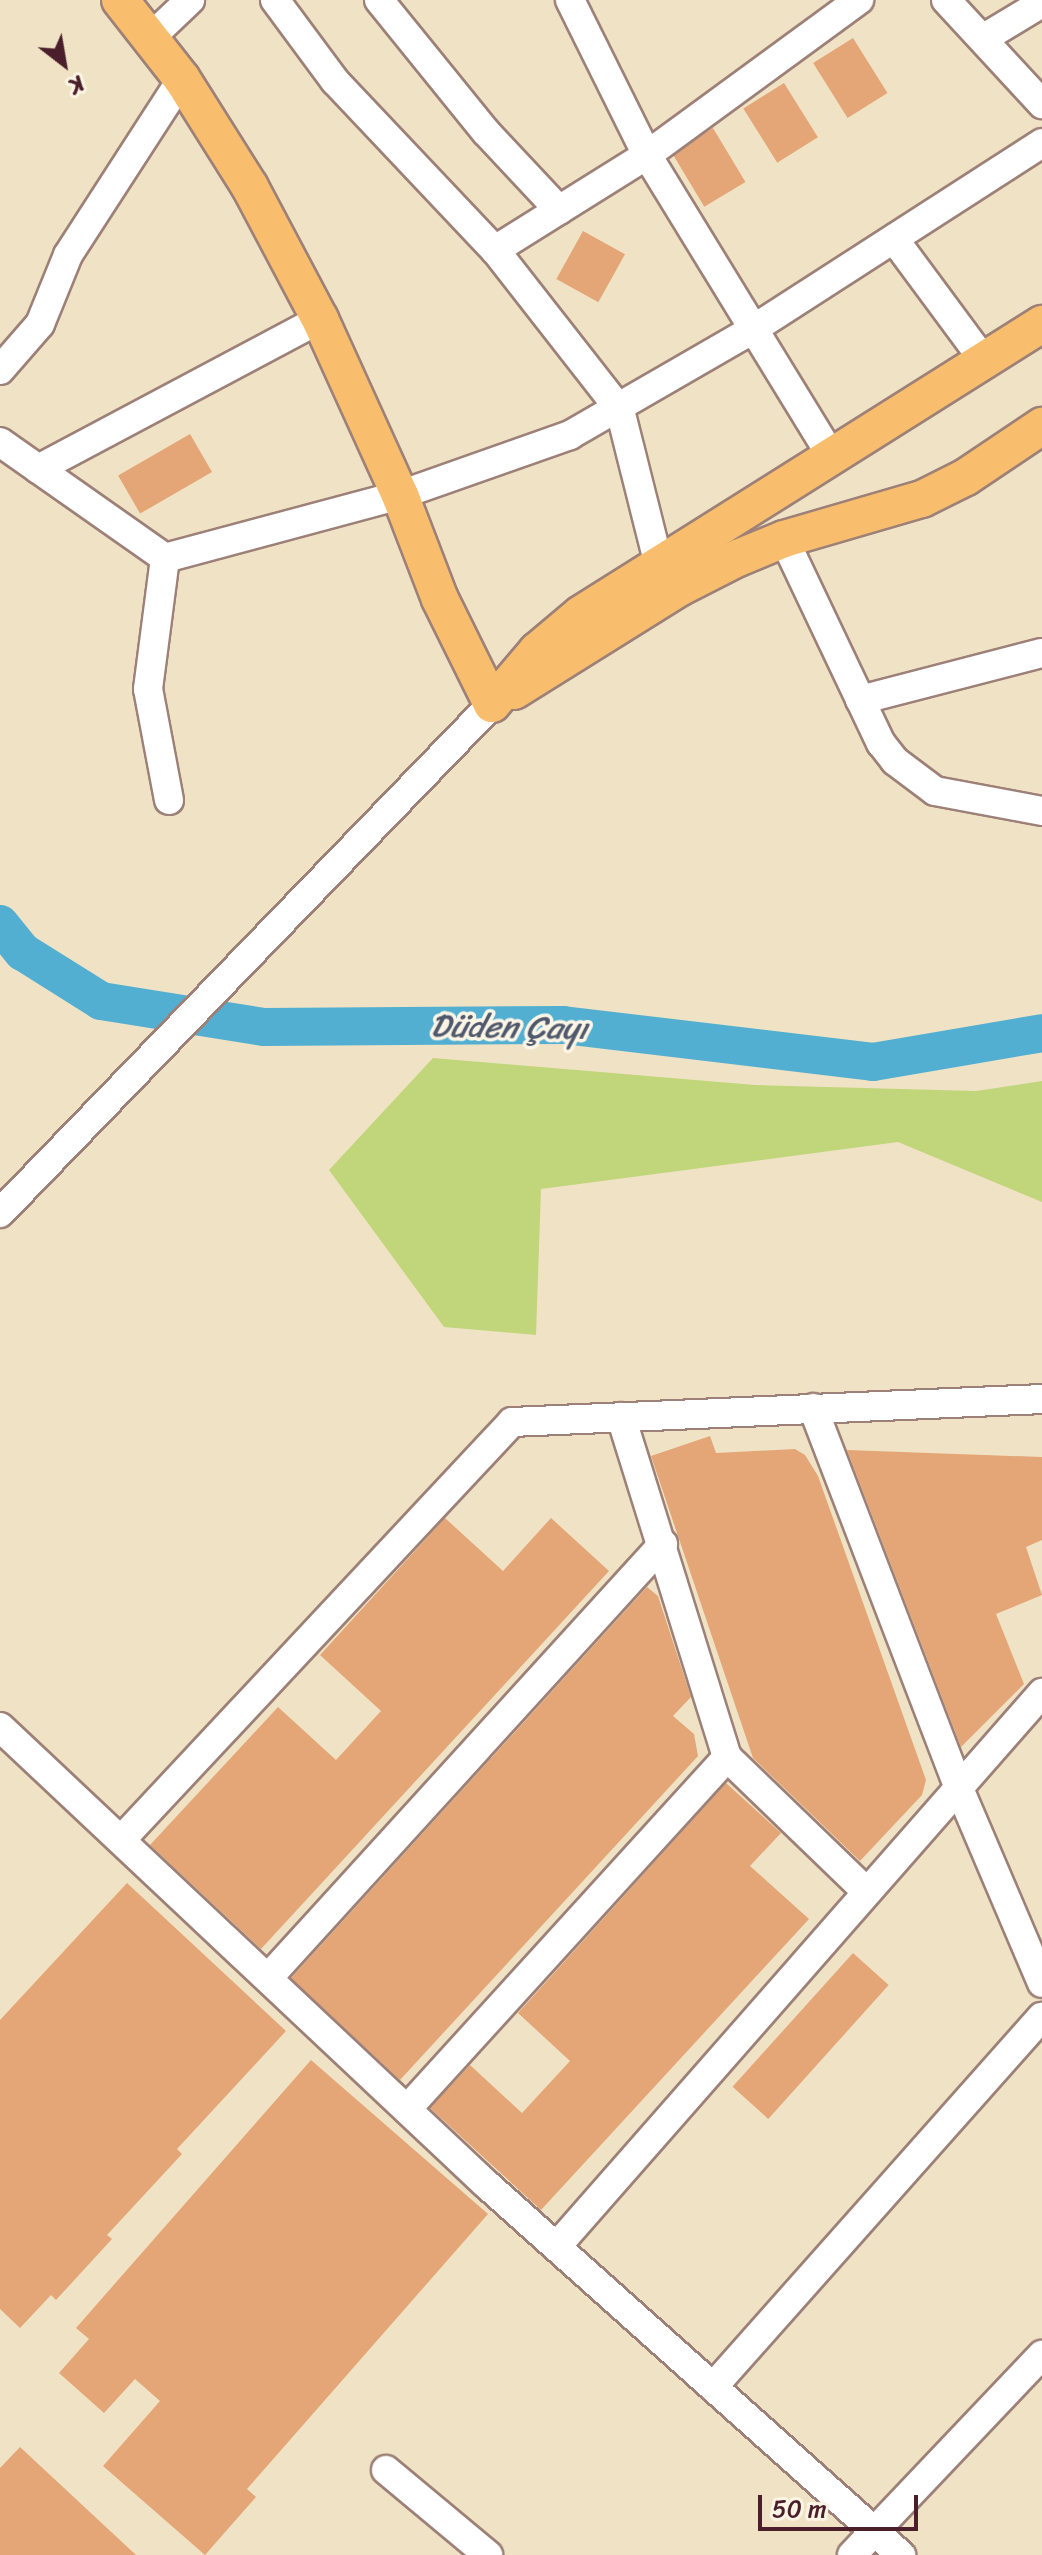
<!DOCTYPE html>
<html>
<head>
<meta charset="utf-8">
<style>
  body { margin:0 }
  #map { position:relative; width:1042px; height:2555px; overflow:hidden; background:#f0e3c5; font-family:Sriracha,sans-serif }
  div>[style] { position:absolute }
  .green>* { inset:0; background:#c1d67a }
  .river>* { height:38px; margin:-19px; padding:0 19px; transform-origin:19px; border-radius:19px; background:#53afd1 }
  .building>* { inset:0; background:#e4a577; transform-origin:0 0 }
  .roads { filter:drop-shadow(2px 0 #9d8178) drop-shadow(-2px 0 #9d8178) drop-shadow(0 2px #9d8178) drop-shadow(0 -2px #9d8178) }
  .minor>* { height:28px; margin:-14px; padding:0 14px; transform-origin:14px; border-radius:14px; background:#fff }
  .major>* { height:36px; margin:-18px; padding:0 18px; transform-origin:18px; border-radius:18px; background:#f9be6d }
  span { translate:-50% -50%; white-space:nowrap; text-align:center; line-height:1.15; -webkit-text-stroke:7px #fcf5e5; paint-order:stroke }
  .water-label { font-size:32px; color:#4e596d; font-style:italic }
  .north { position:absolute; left:24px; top:24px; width:80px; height:80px; -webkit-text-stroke:6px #fcf5e5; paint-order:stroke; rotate:149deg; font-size:22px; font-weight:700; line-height:32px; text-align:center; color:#4a1f2b }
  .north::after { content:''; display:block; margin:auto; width:28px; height:36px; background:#4a1f2b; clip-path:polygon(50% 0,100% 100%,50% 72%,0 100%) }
  .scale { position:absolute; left:758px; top:2495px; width:160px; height:36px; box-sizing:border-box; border:4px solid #4a1f2b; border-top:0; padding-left:10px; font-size:24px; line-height:28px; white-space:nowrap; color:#4a1f2b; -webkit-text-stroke:6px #fcf5e5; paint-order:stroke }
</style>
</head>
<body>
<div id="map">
  <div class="green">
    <div style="clip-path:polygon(433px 1058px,755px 1085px,976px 1091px,1042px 1081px,1042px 1202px,898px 1142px,541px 1189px,536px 1335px,444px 1327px,329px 1170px)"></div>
  </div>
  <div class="river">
    <div style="left:0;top:924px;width:36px;rotate:51deg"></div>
    <div style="left:23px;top:952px;width:92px;rotate:32.1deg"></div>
    <div style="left:101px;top:1001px;width:165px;rotate:9.1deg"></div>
    <div style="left:264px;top:1027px;width:299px;rotate:-0.4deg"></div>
    <div style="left:563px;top:1025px;width:312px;rotate:6.8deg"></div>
    <div style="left:873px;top:1062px;width:171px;rotate:-9.7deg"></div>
  </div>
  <div class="building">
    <div style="left:853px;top:38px;width:65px;height:47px;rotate:58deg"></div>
    <div style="left:784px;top:83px;width:64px;height:48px;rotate:58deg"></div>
    <div style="left:713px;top:128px;width:63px;height:48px;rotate:59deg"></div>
    <div style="left:583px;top:231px;width:48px;height:55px;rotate:29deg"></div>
    <div style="left:190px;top:434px;width:44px;height:83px;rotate:60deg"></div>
    <div style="clip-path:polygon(710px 1436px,716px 1453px,795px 1449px,805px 1455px,818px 1476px,926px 1780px,922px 1795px,860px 1861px,753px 1758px,651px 1456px)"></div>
    <div style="clip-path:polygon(847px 1450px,1042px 1457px,1042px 1540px,1026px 1547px,1042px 1595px,996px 1614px,1024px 1684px,961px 1747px)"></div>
    <div style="clip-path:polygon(445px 1518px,503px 1571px,551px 1518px,609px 1571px,261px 1949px,150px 1845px,278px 1707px,336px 1760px,381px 1711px,320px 1655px)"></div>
    <div style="clip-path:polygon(647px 1587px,658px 1596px,691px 1697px,673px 1716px,694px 1734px,698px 1756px,400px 2080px,291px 1978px)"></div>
    <div style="clip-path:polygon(726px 1783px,781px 1833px,750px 1866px,809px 1919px,541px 2210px,430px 2108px,470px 2065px,522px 2113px,570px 2061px,518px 2013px)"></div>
    <div style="clip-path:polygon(127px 1883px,286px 2031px,177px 2149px,182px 2154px,107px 2235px,112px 2239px,56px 2300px,51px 2295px,20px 2328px,0 2309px,0 2020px)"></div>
    <div style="left:853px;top:1953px;width:48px;height:180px;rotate:42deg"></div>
    <div style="clip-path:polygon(311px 2060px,488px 2214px,247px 2489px,256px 2497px,205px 2555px,103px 2466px,160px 2401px,135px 2379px,104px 2413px,59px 2373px,89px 2339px,76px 2328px)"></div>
    <div style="clip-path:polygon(20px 2447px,136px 2555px,0 2555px,0 2468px)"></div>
  </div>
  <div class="roads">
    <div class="minor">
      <div style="left:275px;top:0;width:101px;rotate:53.5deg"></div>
      <div style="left:335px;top:81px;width:233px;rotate:46.6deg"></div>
      <div style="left:495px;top:250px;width:203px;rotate:52deg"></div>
      <div style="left:620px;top:410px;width:156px;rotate:75.9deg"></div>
      <div style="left:379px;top:0;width:170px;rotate:51deg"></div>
      <div style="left:486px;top:132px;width:107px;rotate:46.9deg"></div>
      <div style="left:570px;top:0;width:173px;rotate:63.6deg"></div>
      <div style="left:647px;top:155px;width:356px;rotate:58.5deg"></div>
      <div style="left:946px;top:0;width:142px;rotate:47.3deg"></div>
      <div style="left:151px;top:37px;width:54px;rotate:-43.5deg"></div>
      <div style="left:984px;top:38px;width:68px;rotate:-31.1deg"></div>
      <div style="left:894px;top:239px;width:153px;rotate:53.5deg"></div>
      <div style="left:495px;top:250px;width:179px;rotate:-32deg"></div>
      <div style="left:647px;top:155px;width:263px;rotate:-36.2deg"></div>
      <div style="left:0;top:370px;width:61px;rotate:-49deg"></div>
      <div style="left:40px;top:324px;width:74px;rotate:-67.9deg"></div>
      <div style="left:68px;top:255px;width:210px;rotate:-57.1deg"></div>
      <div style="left:0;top:442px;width:202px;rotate:35.1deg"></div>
      <div style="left:38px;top:469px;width:319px;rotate:-28deg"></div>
      <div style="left:784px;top:539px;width:226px;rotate:64.6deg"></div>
      <div style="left:881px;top:743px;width:23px;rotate:52deg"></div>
      <div style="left:895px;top:761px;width:50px;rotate:36.9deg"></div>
      <div style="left:935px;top:791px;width:109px;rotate:10.6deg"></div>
      <div style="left:860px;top:700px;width:188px;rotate:-14.5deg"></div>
      <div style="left:169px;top:800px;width:113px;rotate:-100.7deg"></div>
      <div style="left:148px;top:689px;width:132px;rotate:-82.6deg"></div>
      <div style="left:165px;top:558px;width:243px;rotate:-15deg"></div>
      <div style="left:400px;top:495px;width:180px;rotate:-19.4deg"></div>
      <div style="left:570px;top:435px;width:210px;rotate:-30deg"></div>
      <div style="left:752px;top:330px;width:345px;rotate:-32.8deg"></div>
      <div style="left:0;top:1213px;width:708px;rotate:-45.97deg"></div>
      <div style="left:813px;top:1408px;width:405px;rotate:69deg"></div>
      <div style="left:958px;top:1786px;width:214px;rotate:66.9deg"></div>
      <div style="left:0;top:1727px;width:667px;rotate:43.24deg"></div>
      <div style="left:486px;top:2184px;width:557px;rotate:41.8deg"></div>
      <div style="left:727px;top:1757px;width:193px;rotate:44deg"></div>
      <div style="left:121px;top:1840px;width:572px;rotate:-46.91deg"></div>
      <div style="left:512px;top:1422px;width:530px;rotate:-2.48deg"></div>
      <div style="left:268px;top:1978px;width:587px;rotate:-47.69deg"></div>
      <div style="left:407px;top:2109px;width:476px;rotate:-47.7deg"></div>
      <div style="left:727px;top:1757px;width:356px;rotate:-107.3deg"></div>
      <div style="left:557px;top:2246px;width:736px;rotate:-48.75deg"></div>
      <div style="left:713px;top:2387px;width:495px;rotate:-48.4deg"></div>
      <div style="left:386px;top:2470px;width:133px;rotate:39.8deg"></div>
      <div style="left:852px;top:2555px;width:276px;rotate:-46.5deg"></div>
    </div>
    <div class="major">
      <div style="left:120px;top:0;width:100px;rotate:51.9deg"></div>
      <div style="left:182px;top:79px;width:128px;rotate:57.8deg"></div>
      <div style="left:250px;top:187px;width:149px;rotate:62.1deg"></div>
      <div style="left:320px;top:319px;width:193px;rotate:65.6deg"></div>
      <div style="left:400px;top:495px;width:111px;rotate:69deg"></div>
      <div style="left:440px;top:599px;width:117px;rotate:63.7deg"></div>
      <div style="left:514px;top:691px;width:195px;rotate:-32deg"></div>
      <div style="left:679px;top:588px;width:66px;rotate:-27deg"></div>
      <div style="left:738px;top:558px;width:50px;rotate:-22.4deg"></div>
      <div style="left:784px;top:539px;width:144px;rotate:-16.2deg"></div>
      <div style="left:922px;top:499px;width:49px;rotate:-26.6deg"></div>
      <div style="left:966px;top:477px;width:92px;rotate:-33.9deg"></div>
      <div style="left:492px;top:704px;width:70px;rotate:-49.7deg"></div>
      <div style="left:537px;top:651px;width:57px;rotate:-40.1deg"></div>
      <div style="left:581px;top:614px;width:545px;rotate:-32.17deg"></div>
    </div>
  </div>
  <div class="water-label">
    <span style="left:509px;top:1028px;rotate:1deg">Düden Çayı</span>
  </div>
  <div class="north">K</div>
  <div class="scale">50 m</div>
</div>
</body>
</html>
